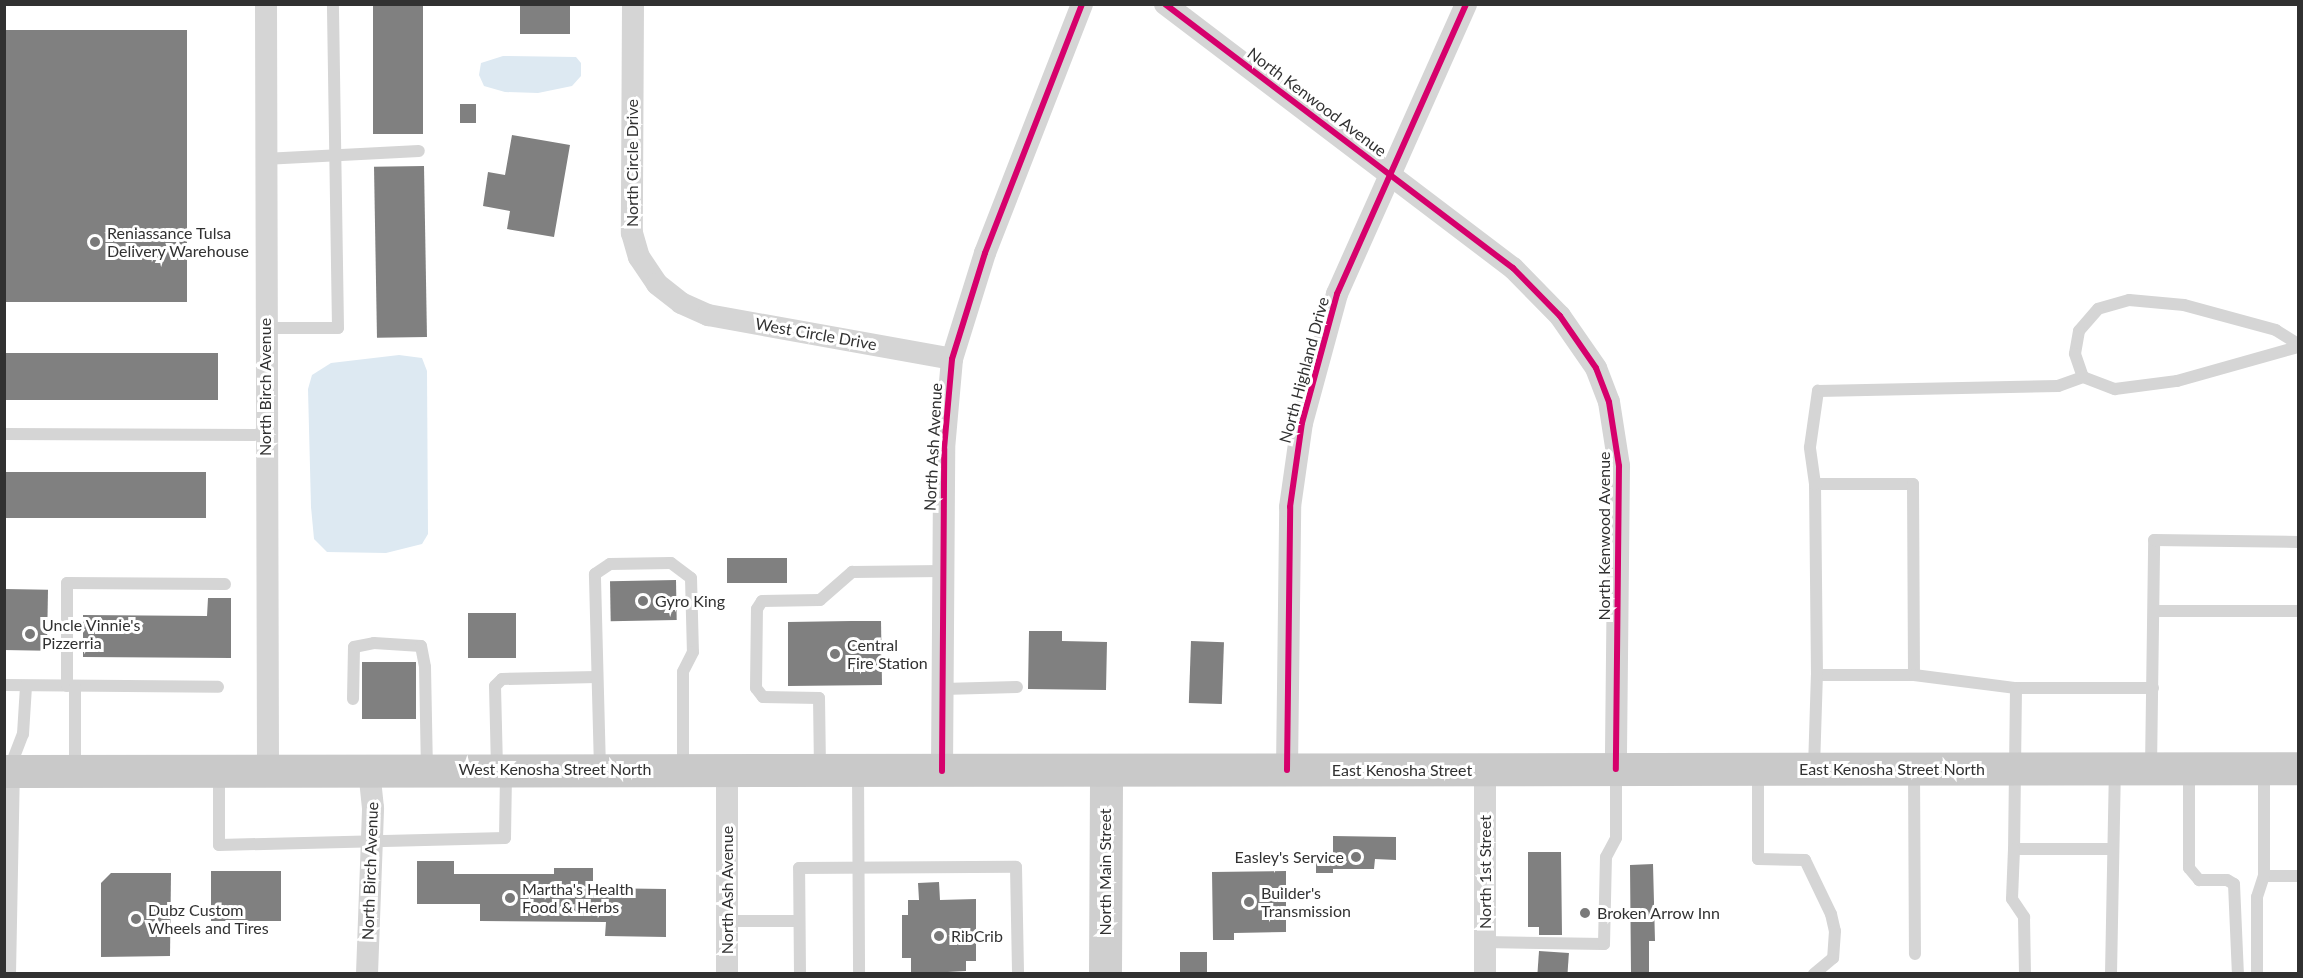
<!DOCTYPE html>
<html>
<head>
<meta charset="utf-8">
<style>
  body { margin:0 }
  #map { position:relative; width:2303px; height:978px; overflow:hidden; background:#fff; font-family:Lato,sans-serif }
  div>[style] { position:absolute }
  .water>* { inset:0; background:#dde9f2 }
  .building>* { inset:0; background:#808080; transform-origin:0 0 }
  .lane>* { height:12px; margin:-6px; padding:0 6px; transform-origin:6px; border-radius:6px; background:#d5d5d5 }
  .street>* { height:22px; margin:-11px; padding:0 11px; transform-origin:11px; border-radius:11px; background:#d5d5d5 }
  .secondary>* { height:33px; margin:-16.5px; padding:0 16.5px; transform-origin:16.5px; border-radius:16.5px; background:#cfcfcf }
  .primary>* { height:33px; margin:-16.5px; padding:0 16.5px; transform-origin:16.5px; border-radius:16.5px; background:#c9c9c9 }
  .cycleway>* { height:6px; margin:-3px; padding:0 3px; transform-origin:3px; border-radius:3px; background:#d6006c }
  .dots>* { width:16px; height:16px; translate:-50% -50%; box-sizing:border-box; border:3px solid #fff; border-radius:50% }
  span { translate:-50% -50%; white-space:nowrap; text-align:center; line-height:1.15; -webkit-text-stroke:6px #fff; paint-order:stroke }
  .street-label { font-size:16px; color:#313131 }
  .poi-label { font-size:16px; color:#313131 }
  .left { translate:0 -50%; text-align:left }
  .right { translate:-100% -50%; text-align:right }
  .frame { position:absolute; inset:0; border:6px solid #313131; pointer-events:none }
</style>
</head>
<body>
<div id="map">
  <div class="water">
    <div style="clip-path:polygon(503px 56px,576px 57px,581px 63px,581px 76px,572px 86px,538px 93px,505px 92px,484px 86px,479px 75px,481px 63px)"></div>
    <div style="clip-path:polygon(399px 355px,422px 358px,427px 371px,428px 534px,422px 544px,386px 553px,327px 552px,314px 539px,311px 507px,308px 389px,312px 375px,331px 363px)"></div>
  </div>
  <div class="building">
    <div style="left:373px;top:4px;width:50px;height:130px"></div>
    <div style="left:520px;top:4px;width:50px;height:30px"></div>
    <div style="left:4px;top:30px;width:183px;height:272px"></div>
    <div style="left:460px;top:104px;width:16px;height:19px"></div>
    <div style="clip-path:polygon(512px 135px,570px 145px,554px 237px,507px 229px,510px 211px,483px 206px,488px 172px,505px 175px)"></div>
    <div style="left:424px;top:166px;width:171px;height:50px;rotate:89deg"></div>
    <div style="left:4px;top:353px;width:214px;height:47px"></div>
    <div style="left:4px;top:472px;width:202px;height:46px"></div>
    <div style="left:727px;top:558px;width:60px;height:25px"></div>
    <div style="left:676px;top:580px;width:40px;height:66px;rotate:89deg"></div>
    <div style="left:4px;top:589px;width:44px;height:61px;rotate:1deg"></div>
    <div style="clip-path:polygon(208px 598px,231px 598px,231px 658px,83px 657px,83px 615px,207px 616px)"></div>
    <div style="left:468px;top:613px;width:48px;height:45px"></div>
    <div style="clip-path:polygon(851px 621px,881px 621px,882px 685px,788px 686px,788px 622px)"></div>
    <div style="clip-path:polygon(1029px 631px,1062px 631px,1062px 641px,1107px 642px,1106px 690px,1028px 689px)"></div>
    <div style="left:1191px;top:641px;width:33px;height:62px;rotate:2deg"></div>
    <div style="left:362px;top:662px;width:54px;height:57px"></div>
    <div style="clip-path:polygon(1333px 836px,1396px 837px,1396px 860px,1375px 859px,1374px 869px,1333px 869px,1333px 873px,1316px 873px,1316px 853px,1333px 854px)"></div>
    <div style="clip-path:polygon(1528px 852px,1561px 852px,1562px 935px,1539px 935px,1539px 927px,1528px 927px)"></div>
    <div style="clip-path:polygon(417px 861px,454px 861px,454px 874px,554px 874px,554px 868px,593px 868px,593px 888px,666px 889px,666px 937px,605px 936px,606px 922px,480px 921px,480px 904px,417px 904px)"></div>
    <div style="clip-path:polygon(1653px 864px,1655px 941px,1649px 941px,1649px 974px,1631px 974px,1630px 865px)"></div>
    <div style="left:211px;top:871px;width:70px;height:50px"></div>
    <div style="clip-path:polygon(1286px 871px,1286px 932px,1234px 933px,1234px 940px,1213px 940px,1212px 872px)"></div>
    <div style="clip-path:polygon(111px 873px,171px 873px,170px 956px,101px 957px,101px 883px)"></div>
    <div style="clip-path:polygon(939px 882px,940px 900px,976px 899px,976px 961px,966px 961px,966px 971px,911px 974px,911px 958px,902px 958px,902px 915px,908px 915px,908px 900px,919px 900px,918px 883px)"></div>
    <div style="left:1539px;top:951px;width:30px;height:23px;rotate:4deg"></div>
    <div style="left:1180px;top:952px;width:27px;height:22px"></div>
  </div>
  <div class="lane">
    <div style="left:264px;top:159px;width:155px;rotate:-3deg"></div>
    <div style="left:265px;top:328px;width:73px"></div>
    <div style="left:338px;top:328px;width:324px;rotate:-90.9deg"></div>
    <div style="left:2298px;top:344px;width:26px;rotate:-148deg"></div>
    <div style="left:2276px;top:330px;width:95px;rotate:-164.8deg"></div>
    <div style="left:2184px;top:305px;width:55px;rotate:-174.8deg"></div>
    <div style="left:2129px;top:300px;width:32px;rotate:164deg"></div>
    <div style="left:2098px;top:309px;width:29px;rotate:131deg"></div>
    <div style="left:2079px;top:331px;width:23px;rotate:100deg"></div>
    <div style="left:2075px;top:354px;width:24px;rotate:71deg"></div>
    <div style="left:2083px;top:377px;width:34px;rotate:21deg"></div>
    <div style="left:2115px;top:389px;width:63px;rotate:-7.4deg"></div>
    <div style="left:2177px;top:381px;width:126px;rotate:-15.7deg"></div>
    <div style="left:4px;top:434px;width:261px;rotate:0.2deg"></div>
    <div style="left:1815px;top:484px;width:98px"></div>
    <div style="left:1913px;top:484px;width:191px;rotate:89.7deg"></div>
    <div style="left:1914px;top:675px;width:97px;rotate:180deg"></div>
    <div style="left:2154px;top:611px;width:144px"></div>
    <div style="left:1914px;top:675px;width:103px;rotate:7.3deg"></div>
    <div style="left:2016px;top:688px;width:137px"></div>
    <div style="left:4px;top:685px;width:214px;rotate:0.5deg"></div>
    <div style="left:67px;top:686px;width:103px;rotate:-90deg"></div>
    <div style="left:67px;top:583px;width:158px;rotate:0.4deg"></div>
    <div style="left:2016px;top:688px;width:161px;rotate:90.7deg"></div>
    <div style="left:2014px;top:849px;width:98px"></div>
    <div style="left:943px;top:689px;width:74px;rotate:-1.5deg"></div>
    <div style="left:353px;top:699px;width:52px;rotate:-88.9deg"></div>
    <div style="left:354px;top:647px;width:20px;rotate:-11deg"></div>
    <div style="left:374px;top:643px;width:47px;rotate:3.7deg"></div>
    <div style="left:421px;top:646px;width:21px;rotate:79deg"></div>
    <div style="left:425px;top:667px;width:101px;rotate:88.9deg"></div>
    <div style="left:497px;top:768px;width:82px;rotate:-91.4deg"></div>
    <div style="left:495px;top:686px;width:10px;rotate:-45deg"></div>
    <div style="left:502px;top:679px;width:95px;rotate:-1.2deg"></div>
    <div style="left:1814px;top:768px;width:93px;rotate:-88.2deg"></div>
    <div style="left:1817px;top:675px;width:191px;rotate:-90.6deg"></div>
    <div style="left:1815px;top:484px;width:37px;rotate:-98deg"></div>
    <div style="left:1810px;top:447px;width:57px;rotate:-81.9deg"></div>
    <div style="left:1818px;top:391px;width:240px;rotate:-1.2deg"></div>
    <div style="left:2058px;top:386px;width:27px;rotate:-20deg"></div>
    <div style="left:2151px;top:768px;width:228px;rotate:-89.2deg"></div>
    <div style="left:2154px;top:540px;width:144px;rotate:0.8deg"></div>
    <div style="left:75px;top:769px;width:83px;rotate:-90deg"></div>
    <div style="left:600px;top:769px;width:195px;rotate:-91.5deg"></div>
    <div style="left:595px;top:574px;width:18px;rotate:-34deg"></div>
    <div style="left:610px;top:564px;width:61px;rotate:-0.9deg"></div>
    <div style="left:671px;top:563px;width:25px;rotate:37deg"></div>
    <div style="left:691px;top:578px;width:74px;rotate:88.5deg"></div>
    <div style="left:693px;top:652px;width:22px;rotate:117deg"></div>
    <div style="left:683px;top:672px;width:97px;rotate:90deg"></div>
    <div style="left:820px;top:769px;width:71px;rotate:-90.8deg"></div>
    <div style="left:819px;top:698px;width:56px;rotate:-179deg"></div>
    <div style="left:763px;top:697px;width:11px;rotate:-128deg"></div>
    <div style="left:756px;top:688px;width:79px;rotate:-89.3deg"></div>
    <div style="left:757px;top:609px;width:9px;rotate:-58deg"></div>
    <div style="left:762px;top:601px;width:58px;rotate:-1deg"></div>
    <div style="left:820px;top:600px;width:43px;rotate:-41.2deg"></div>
    <div style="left:852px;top:572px;width:90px;rotate:-0.6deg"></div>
    <div style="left:9px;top:770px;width:39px;rotate:-69deg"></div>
    <div style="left:23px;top:734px;width:48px;rotate:-86.4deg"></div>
    <div style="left:1758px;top:770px;width:89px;rotate:90deg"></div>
    <div style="left:1758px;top:859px;width:47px;rotate:1.2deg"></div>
    <div style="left:1805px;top:860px;width:60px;rotate:64.3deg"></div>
    <div style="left:1831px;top:914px;width:17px;rotate:77deg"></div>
    <div style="left:1835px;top:931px;width:27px;rotate:94deg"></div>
    <div style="left:1833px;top:958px;width:25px;rotate:140deg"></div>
    <div style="left:1914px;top:770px;width:184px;rotate:89.7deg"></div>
    <div style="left:2189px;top:770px;width:98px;rotate:90deg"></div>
    <div style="left:2189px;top:868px;width:16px;rotate:50deg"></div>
    <div style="left:2199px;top:880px;width:28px"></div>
    <div style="left:2227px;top:880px;width:8px;rotate:30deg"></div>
    <div style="left:2234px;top:884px;width:90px;rotate:87.5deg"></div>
    <div style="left:858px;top:771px;width:203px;rotate:89.7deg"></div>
    <div style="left:219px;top:773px;width:72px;rotate:90deg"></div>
    <div style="left:219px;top:845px;width:286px;rotate:-1.4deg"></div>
    <div style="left:505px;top:838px;width:65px;rotate:-89.1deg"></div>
    <div style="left:2014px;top:849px;width:50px;rotate:92.3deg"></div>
    <div style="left:2012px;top:899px;width:22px;rotate:56deg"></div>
    <div style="left:2024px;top:917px;width:57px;rotate:89deg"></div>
    <div style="left:2264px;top:876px;width:34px"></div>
    <div style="left:727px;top:921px;width:72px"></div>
    <div style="left:1485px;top:942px;width:119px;rotate:1deg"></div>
    <div style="left:1604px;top:944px;width:87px;rotate:-88.7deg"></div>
    <div style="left:1606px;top:857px;width:21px;rotate:-62deg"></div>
    <div style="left:1616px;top:838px;width:68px;rotate:-90deg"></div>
    <div style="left:800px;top:974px;width:106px;rotate:-90.5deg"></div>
    <div style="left:799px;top:868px;width:217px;rotate:-0.3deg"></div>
    <div style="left:1016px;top:867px;width:107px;rotate:88.9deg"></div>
    <div style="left:2111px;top:974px;width:204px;rotate:-88.9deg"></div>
    <div style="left:2257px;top:974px;width:77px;rotate:-90deg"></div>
    <div style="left:2257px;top:897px;width:22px;rotate:-72deg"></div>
    <div style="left:2264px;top:876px;width:106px;rotate:-90deg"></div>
  </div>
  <div class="street">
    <div style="left:266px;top:4px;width:765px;rotate:89.85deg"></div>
    <div style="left:633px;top:4px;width:229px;rotate:90.3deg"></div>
    <div style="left:632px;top:233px;width:25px;rotate:74deg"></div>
    <div style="left:639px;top:257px;width:32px;rotate:56deg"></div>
    <div style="left:657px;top:284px;width:31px;rotate:38deg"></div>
    <div style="left:681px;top:303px;width:30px;rotate:24deg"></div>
    <div style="left:708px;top:315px;width:248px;rotate:10.2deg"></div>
    <div style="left:1165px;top:4px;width:437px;rotate:37.2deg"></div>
    <div style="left:1513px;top:268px;width:67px;rotate:45.6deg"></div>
    <div style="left:1560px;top:316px;width:63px;rotate:55.3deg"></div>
    <div style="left:1596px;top:368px;width:36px;rotate:69deg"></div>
    <div style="left:1609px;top:402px;width:65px;rotate:81.1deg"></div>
    <div style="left:1619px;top:466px;width:303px;rotate:90.6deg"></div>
    <div style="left:727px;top:770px;width:204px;rotate:90deg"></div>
    <div style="left:1287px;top:770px;width:263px;rotate:-89.3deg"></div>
    <div style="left:1290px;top:507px;width:85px;rotate:-81.9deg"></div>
    <div style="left:1302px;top:423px;width:134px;rotate:-74.8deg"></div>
    <div style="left:1337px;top:294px;width:317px;rotate:-66deg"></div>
    <div style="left:942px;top:771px;width:322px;rotate:-89.6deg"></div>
    <div style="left:944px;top:449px;width:90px;rotate:-84.9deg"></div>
    <div style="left:952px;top:359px;width:111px;rotate:-72.7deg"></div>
    <div style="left:985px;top:253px;width:267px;rotate:-68.7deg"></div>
    <div style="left:5px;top:974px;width:203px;rotate:-88.9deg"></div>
    <div style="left:367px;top:974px;width:166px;rotate:-87.9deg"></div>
    <div style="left:373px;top:808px;width:38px;rotate:-96deg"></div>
    <div style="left:1485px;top:974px;width:204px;rotate:-90deg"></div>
  </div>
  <div class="secondary">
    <div style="left:1105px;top:974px;width:203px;rotate:-89.7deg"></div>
  </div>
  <div class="primary">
    <div style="left:4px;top:771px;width:2294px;rotate:-0.07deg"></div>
  </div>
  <div class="cycleway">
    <div style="left:1165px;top:4px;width:437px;rotate:37.2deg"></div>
    <div style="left:1513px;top:268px;width:67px;rotate:45.6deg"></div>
    <div style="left:1560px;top:316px;width:63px;rotate:55.3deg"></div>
    <div style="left:1596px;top:368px;width:36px;rotate:69deg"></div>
    <div style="left:1609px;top:402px;width:65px;rotate:81.1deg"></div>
    <div style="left:1619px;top:466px;width:303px;rotate:90.6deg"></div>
    <div style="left:1287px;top:770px;width:263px;rotate:-89.3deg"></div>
    <div style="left:1290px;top:507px;width:85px;rotate:-81.9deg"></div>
    <div style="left:1302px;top:423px;width:134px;rotate:-74.8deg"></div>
    <div style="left:1337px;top:294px;width:317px;rotate:-66deg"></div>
    <div style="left:942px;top:771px;width:322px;rotate:-89.6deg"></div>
    <div style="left:944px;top:449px;width:90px;rotate:-84.9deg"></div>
    <div style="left:952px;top:359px;width:111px;rotate:-72.7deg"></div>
    <div style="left:985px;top:253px;width:267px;rotate:-68.7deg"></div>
  </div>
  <div class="dots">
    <div style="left:95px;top:242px;background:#797979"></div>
    <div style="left:643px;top:601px;background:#797979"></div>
    <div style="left:30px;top:634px;background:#797979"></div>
    <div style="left:835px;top:654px;background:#797979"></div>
    <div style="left:1356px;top:857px;background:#797979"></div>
    <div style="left:510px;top:898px;background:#797979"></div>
    <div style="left:1249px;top:902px;background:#797979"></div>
    <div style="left:1585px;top:913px;background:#797979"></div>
    <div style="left:136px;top:919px;background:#797979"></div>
    <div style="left:939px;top:936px;background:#797979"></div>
  </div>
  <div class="street-label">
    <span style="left:1317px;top:102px;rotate:37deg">North Kenwood Avenue</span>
    <span style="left:632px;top:163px;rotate:-90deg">North Circle Drive</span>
    <span style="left:816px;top:334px;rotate:10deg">West Circle Drive</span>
    <span style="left:1304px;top:370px;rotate:-75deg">North Highland Drive</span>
    <span style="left:265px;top:387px;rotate:-90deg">North Birch Avenue</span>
    <span style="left:933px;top:447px;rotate:-87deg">North Ash Avenue</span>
    <span style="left:1604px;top:536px;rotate:-90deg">North Kenwood Avenue</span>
    <span style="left:555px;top:769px">West Kenosha Street North</span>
    <span style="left:1892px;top:769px">East Kenosha Street North</span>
    <span style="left:1402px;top:770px">East Kenosha Street</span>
    <span style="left:370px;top:871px;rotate:-88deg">North Birch Avenue</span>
    <span style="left:1105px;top:872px;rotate:-90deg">North Main Street</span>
    <span style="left:1485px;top:872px;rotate:-90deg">North 1st Street</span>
    <span style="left:727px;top:890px;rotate:-90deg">North Ash Avenue</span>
  </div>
  <div class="poi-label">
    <span class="left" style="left:107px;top:242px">Reniassance Tulsa<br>Delivery Warehouse</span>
    <span class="left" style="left:655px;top:601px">Gyro King</span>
    <span class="left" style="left:42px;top:634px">Uncle Vinnie's<br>Pizzerria</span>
    <span class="left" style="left:847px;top:654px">Central<br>Fire Station</span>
    <span class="right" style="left:1344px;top:857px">Easley's Service</span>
    <span class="left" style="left:522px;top:898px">Martha's Health<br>Food &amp; Herbs</span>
    <span class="left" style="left:1261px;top:902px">Builder's<br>Transmission</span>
    <span class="left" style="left:148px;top:919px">Dubz Custom<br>Wheels and Tires</span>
    <span class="left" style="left:1597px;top:913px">Broken Arrow Inn</span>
    <span class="left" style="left:951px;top:936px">RibCrib</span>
  </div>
  <div class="frame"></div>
</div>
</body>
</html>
